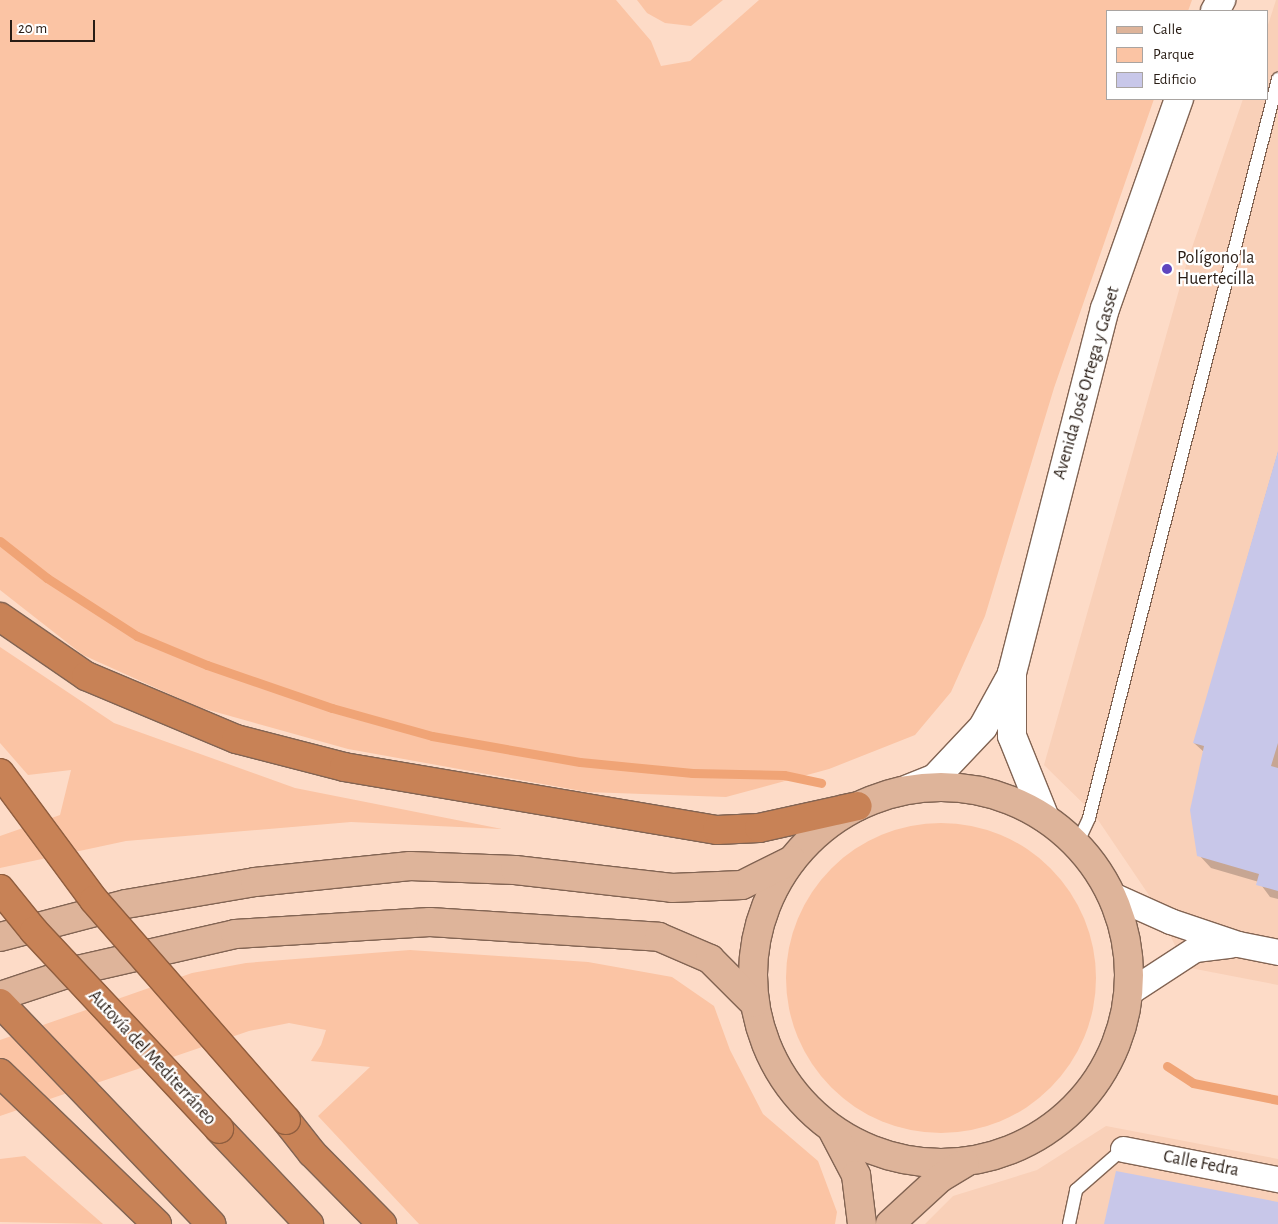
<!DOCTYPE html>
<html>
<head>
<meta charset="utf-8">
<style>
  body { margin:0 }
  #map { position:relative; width:1278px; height:1224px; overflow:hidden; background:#fddbc7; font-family:"Alegreya Sans",sans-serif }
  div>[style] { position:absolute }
  .built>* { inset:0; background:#f9d0b8 }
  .green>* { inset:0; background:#fbc4a4 }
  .round { border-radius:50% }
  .shadow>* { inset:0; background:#0003 }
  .stream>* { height:9px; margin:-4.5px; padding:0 4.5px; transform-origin:4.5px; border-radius:4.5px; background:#f0a476 }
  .building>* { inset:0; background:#c8c7e9 }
  .roads { filter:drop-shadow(1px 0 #826453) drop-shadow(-1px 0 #826453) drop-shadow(0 1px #826453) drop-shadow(0 -1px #826453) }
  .lane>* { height:12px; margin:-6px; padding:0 6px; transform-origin:6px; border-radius:6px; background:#fff }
  .street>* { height:25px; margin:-12.5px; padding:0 12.5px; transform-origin:12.5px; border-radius:12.5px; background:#fff }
  .secondary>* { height:28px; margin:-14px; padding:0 14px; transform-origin:14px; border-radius:14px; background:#fff }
  .primary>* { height:28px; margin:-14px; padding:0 14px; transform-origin:14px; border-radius:14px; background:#deb49a }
  .primary>.ring { margin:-14px; padding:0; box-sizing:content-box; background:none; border:28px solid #deb49a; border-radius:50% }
  .highway>* { height:28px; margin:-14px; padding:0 14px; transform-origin:14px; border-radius:14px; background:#c88256 }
  .bridges { filter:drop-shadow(1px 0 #905e3f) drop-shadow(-1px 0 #905e3f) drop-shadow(0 1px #905e3f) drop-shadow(0 -1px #905e3f) }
  .highway-bridge>* { height:28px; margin:-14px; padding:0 14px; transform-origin:14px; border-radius:14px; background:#c88256 }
  .dots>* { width:14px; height:14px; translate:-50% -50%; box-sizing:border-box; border:2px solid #fff; border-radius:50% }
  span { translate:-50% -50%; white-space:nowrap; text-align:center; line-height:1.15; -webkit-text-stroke:4.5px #fff; paint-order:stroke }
  .poi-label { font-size:18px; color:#281c14 }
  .left { translate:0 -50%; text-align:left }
  .street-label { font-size:18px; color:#281c14 }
  .legend { position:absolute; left:1106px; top:10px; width:162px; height:90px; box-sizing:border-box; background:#fff; border:1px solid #a9a4a1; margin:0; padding:6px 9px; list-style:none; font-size:15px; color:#281c14 }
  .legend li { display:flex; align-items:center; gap:10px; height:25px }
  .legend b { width:25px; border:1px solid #a9a4a1 }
  .scale { position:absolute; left:10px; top:20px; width:85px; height:22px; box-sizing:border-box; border:2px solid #281c14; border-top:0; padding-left:6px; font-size:15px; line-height:18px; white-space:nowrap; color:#281c14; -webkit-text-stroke:4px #fff; paint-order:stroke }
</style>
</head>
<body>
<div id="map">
  <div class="built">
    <div style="clip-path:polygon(1276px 0,1278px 0,1278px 985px,1185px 967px,1157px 907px,1094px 814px,1044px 765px,1187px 262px,1243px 99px,1267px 99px,1267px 28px)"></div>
    <div style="clip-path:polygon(1106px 1126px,1278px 1159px,1278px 1224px,925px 1224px,953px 1196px,1037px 1170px)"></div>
  </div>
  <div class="green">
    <div style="clip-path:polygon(0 0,616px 0,651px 41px,661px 66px,690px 61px,759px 0,1192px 0,1188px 11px,1107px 11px,1107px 99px,1154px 99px,1054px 388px,985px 616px,951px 692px,915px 735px,829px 769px,726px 797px,587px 792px,348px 749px,198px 707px,83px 655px,0 590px)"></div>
    <div style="clip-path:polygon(637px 0,723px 0,691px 26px,665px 23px,647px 13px)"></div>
    <div style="clip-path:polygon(0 647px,114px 723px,295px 788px,502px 829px,351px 822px,126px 841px,0 868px,0 836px,60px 815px,71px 770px,28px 775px,0 743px)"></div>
    <div class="round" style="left:786px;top:823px;width:310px;height:310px"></div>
    <div style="clip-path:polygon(410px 950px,588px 962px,672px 977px,714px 1006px,730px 1050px,763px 1114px,818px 1161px,837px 1212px,835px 1224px,419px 1224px,318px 1116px,370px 1067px,311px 1061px,321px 1045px,326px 1030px,289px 1023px,249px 1031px,0 1116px,0 1040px,192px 973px,246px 963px)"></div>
    <div style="clip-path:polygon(25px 1156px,103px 1224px,0 1222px,0 1159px)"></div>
  </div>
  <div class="shadow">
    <div style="clip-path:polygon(1278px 452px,1278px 899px,1270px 897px,1259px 882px,1211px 868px,1199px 855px,1204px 752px,1194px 743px)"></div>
  </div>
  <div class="stream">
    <div style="left:0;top:541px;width:60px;rotate:38.2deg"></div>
    <div style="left:47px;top:578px;width:107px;rotate:32.8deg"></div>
    <div style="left:137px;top:636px;width:76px;rotate:22.5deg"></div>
    <div style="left:207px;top:665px;width:132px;rotate:19deg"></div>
    <div style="left:332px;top:708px;width:104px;rotate:15.6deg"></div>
    <div style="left:432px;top:736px;width:150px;rotate:10deg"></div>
    <div style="left:580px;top:762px;width:113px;rotate:5.6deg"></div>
    <div style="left:692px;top:773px;width:92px;rotate:1.2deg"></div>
    <div style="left:784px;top:775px;width:38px;rotate:12deg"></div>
    <div style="left:1167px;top:1066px;width:31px;rotate:33deg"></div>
    <div style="left:1193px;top:1083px;width:87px;rotate:11.3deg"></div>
  </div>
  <div class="building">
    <div style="clip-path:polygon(1278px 451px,1278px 743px,1271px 766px,1278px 768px,1278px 891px,1256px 885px,1259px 874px,1197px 856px,1190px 810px,1204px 746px,1193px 743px)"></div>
    <div style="clip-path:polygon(1116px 1171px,1278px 1202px,1278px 1224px,1104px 1224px)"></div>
  </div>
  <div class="roads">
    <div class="lane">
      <div style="left:1077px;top:844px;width:29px;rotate:-65deg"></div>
      <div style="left:1089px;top:818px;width:763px;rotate:-75.65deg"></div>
      <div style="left:1069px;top:1224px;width:35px;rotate:-78deg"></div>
      <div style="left:1076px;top:1190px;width:62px;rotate:-41.1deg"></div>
    </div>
    <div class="street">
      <div style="left:1112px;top:895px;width:64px;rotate:24.1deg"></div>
      <div style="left:1170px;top:921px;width:72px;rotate:18.7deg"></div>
      <div style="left:1238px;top:944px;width:41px;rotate:11.3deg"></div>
      <div style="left:1129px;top:992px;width:79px;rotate:-33.1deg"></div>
      <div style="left:1195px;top:949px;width:35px;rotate:-7deg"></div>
      <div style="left:1123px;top:1149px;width:158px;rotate:11deg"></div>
    </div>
    <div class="secondary">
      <div style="left:1215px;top:11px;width:13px;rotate:-61deg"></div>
      <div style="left:908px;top:789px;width:29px;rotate:-22deg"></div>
      <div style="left:935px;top:778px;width:70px;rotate:-46.7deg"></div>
      <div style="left:983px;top:727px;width:58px;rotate:-61.2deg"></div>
      <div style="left:1045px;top:818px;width:88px;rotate:-111.9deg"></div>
      <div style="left:1012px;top:736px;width:63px;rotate:-90deg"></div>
      <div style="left:1012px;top:673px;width:376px;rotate:-75.7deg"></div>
      <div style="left:1105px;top:309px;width:223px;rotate:-70.6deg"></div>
    </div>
    <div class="primary">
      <div class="ring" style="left:753px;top:787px;width:348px;height:348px"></div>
      <div style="left:0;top:937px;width:130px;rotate:-14.7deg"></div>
      <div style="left:126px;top:904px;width:131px;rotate:-9.7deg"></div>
      <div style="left:255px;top:882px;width:156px;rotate:-5.9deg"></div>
      <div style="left:410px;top:866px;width:105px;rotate:2.2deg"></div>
      <div style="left:515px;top:870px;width:158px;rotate:6.5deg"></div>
      <div style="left:672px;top:888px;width:70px;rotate:-2.5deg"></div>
      <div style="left:742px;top:885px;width:56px;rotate:-26.6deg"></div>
      <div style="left:0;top:996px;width:82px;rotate:-18.4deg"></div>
      <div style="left:78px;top:970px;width:161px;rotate:-12.9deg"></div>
      <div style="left:235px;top:934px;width:195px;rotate:-3.5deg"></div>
      <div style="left:430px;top:922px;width:229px;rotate:3.7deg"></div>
      <div style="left:659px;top:937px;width:56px;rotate:23.3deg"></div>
      <div style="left:710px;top:959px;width:62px;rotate:45deg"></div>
      <div style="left:833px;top:1131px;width:50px;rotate:62.4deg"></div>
      <div style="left:856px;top:1175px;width:49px;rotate:83deg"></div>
      <div style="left:890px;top:1224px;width:68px;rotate:-42.6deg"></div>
      <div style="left:940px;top:1178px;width:29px;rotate:-31deg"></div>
    </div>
    <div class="highway">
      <div style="left:0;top:617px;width:104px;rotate:34.5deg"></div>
      <div style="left:86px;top:676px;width:163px;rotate:22.8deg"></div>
      <div style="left:236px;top:739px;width:112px;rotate:14.5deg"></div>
      <div style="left:344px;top:767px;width:378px;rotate:9.6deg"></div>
      <div style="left:717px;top:830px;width:42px;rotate:-2.7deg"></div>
      <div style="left:759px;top:828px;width:101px;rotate:-12.5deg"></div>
      <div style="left:0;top:1003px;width:306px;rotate:46.3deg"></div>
      <div style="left:0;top:1073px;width:218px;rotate:43.9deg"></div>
      <div style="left:286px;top:1120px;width:42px;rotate:51.8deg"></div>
      <div style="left:312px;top:1153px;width:100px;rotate:45.4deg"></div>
      <div style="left:219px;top:1129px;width:131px;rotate:46.5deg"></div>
    </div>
  </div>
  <div class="bridges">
    <div class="highway-bridge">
      <div style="left:0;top:773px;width:158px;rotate:53.5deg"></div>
      <div style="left:94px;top:900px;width:292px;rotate:48.9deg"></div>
      <div style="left:0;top:889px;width:54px;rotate:51deg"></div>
      <div style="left:34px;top:931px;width:271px;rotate:46.9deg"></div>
    </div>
  </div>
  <div class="dots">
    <div style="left:1167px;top:269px;background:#5e46bf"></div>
  </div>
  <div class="poi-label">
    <span class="left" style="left:1177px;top:269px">Polígono la<br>Huertecilla</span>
  </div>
  <div class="street-label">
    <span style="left:1087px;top:383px;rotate:-74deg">Avenida José Ortega y Gasset</span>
    <span style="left:152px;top:1058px;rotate:47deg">Autovía del Mediterráneo</span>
    <span style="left:1201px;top:1164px;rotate:11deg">Calle Fedra</span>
  </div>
  <ul class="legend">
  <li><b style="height:6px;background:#deb49a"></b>Calle</li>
  <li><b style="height:14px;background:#fbc4a4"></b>Parque</li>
  <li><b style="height:14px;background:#c8c7e9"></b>Edificio</li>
  </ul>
  <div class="scale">20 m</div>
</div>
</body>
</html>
